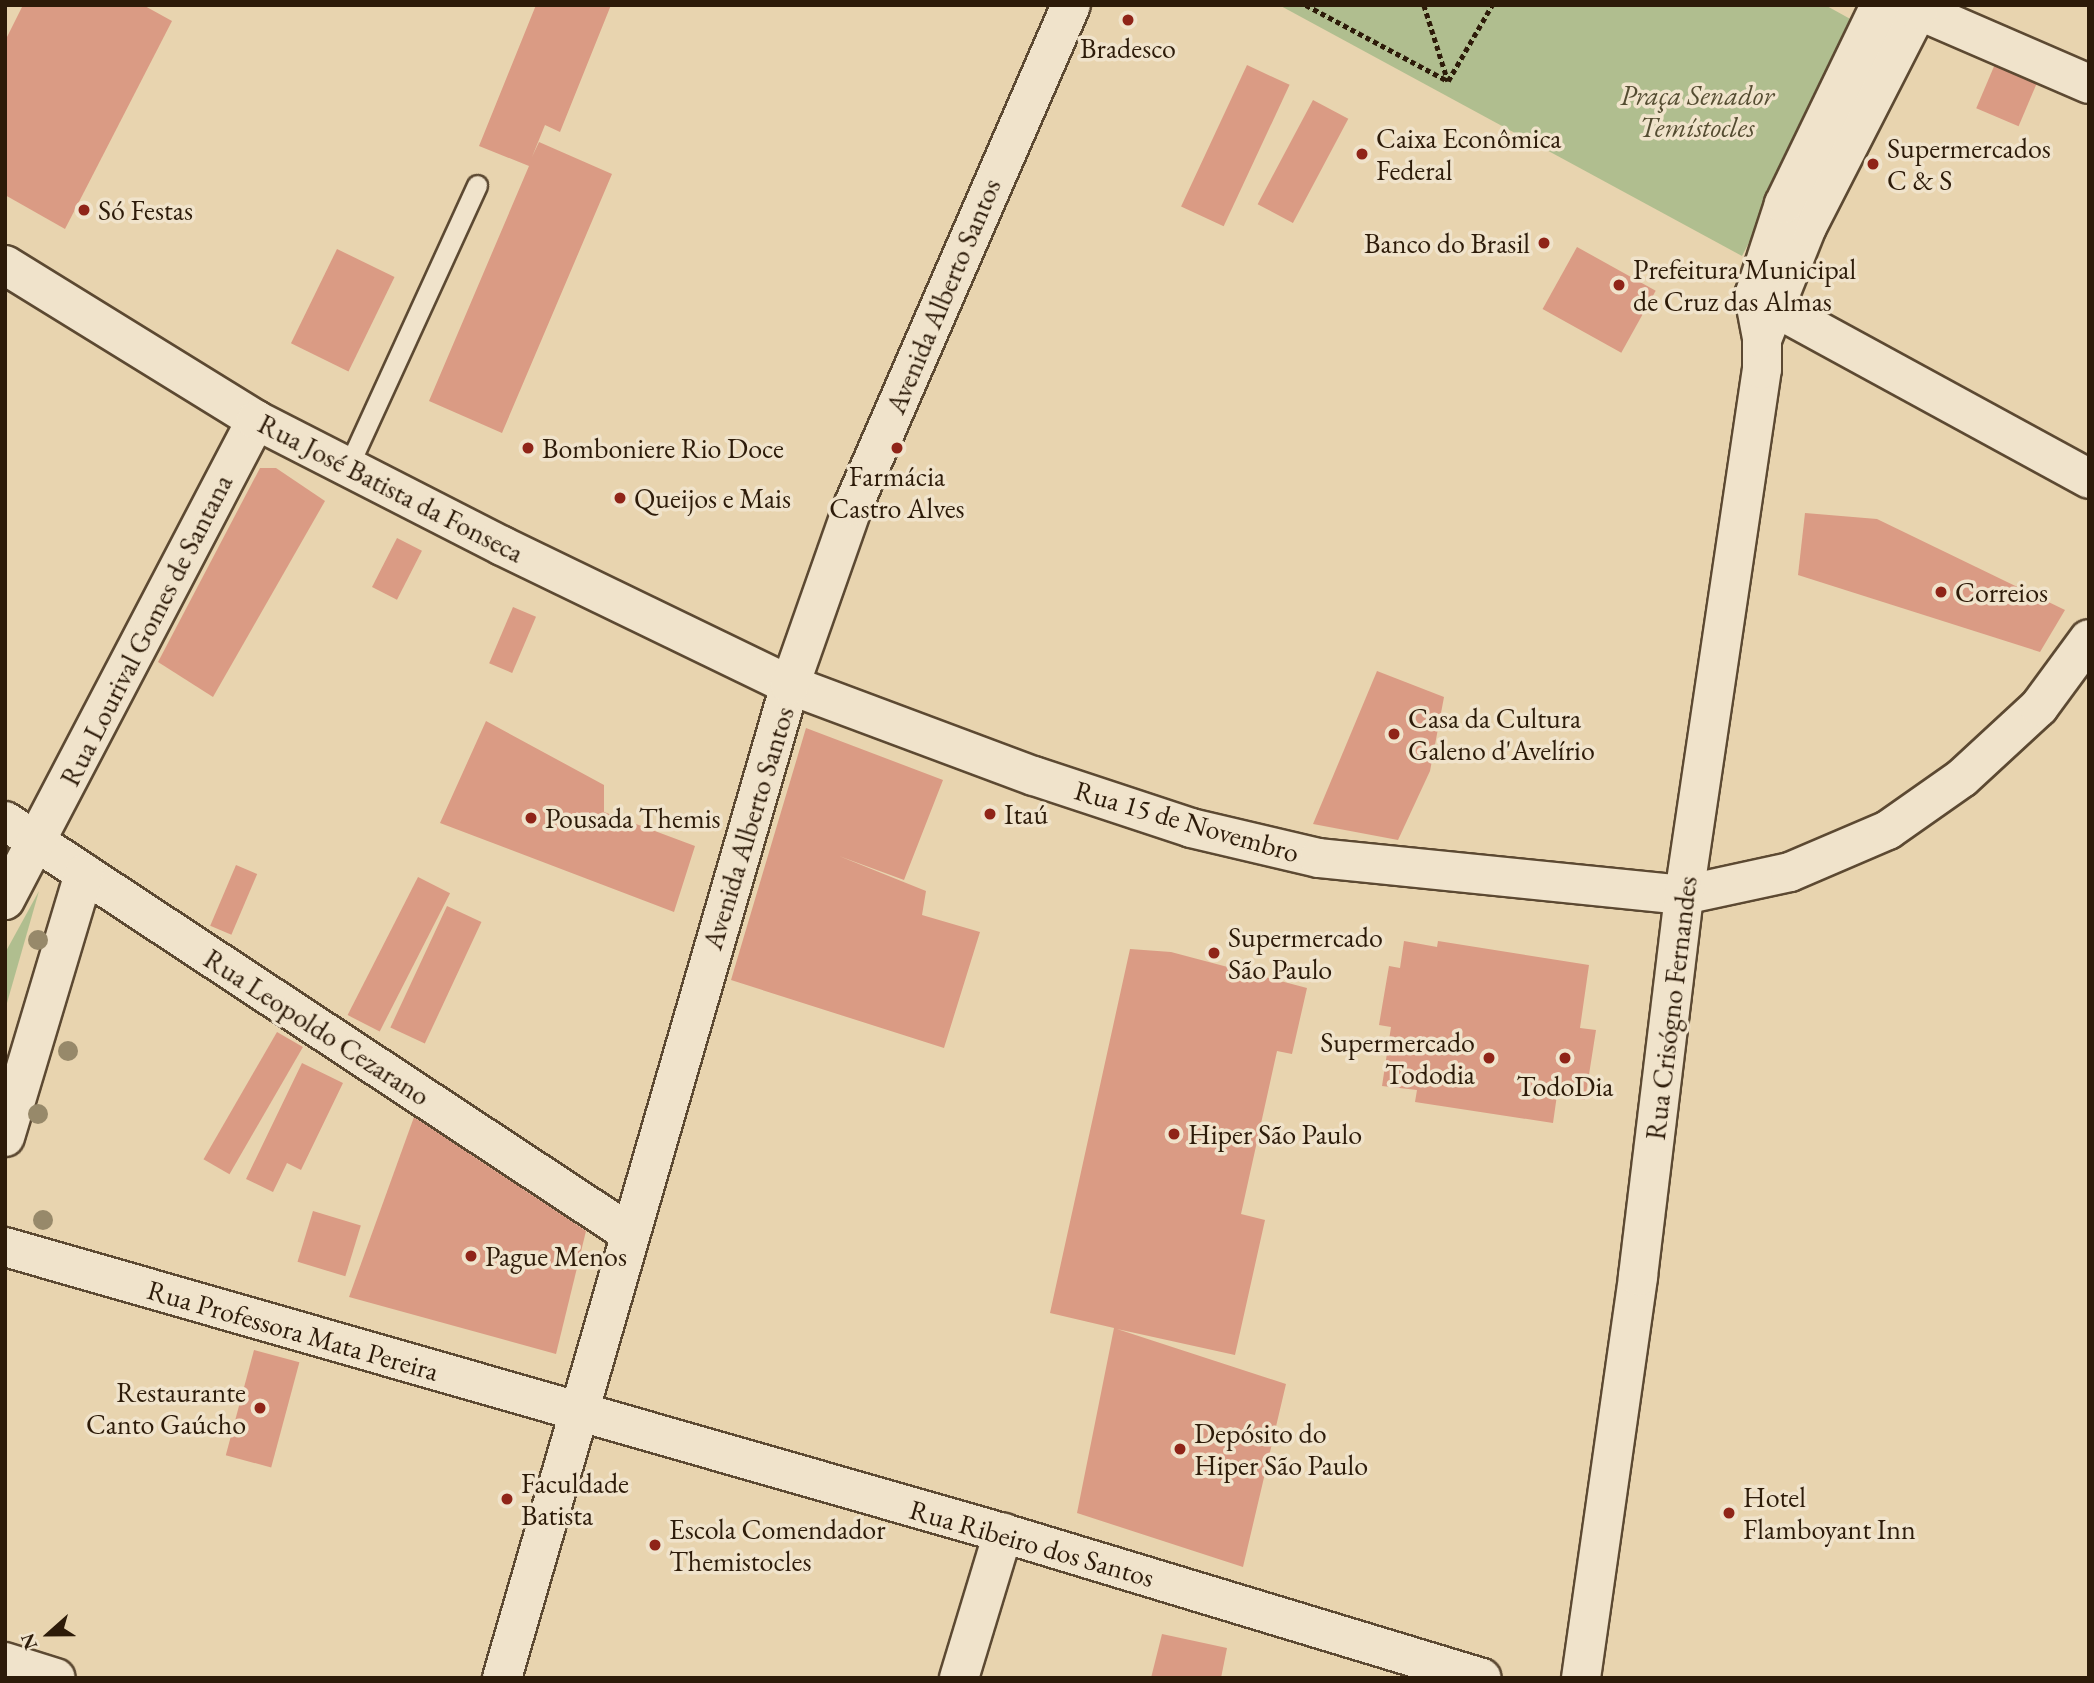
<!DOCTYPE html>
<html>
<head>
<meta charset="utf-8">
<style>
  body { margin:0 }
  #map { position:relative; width:2094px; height:1683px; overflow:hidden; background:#e8d4af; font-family:"EB Garamond",serif }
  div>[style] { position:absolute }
  .green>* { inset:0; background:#b0be8f }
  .building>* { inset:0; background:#da9b84; transform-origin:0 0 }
  .path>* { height:4.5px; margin-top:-2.25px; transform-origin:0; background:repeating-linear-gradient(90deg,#2d1b09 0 5px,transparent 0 8.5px) }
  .roads { filter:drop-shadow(2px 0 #5c4932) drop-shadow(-2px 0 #5c4932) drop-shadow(0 2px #5c4932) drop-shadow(0 -2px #5c4932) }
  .lane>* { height:19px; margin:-9.5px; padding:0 9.5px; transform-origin:9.5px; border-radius:9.5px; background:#f0e3cb }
  .street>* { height:38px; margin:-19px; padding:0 19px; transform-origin:19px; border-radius:19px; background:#f0e3cb }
  .secondary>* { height:38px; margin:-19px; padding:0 19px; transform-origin:19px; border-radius:19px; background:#f0e3cb }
  .trees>* { width:20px; height:20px; margin:-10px; border-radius:50%; background:#97896a }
  .dots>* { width:19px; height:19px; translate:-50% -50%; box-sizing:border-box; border:4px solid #f0e3cb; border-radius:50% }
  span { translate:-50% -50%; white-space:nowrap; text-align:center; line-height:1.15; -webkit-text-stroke:7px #f0e3cb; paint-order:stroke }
  .poi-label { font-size:28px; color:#2d1b09 }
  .left { translate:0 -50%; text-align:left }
  .right { translate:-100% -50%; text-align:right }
  .park-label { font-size:28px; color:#544c31; font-style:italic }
  .street-label { font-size:28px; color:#2d1b09 }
  .frame { position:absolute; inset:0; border:7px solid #2d1b09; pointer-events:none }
  .north { position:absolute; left:14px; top:1599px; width:70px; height:70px; -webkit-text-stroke:5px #f0e3cb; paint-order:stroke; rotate:249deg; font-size:19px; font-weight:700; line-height:28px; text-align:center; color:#2d1b09 }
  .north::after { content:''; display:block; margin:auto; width:24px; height:32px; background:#2d1b09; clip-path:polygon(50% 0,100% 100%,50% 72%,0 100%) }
</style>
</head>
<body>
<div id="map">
  <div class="green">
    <div style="clip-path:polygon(1279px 5px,1825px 5px,1863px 26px,1742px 256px)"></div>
    <div style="clip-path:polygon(39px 891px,5px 1010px,5px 953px)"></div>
  </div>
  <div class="building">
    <div style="clip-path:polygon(23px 5px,143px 5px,172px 21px,65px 229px,5px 195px,5px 41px)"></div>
    <div style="clip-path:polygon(536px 5px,611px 5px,560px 132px,545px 125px,532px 157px,539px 142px,612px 174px,502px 433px,429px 401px,529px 166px,479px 146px)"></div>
    <div style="left:1995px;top:64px;width:46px;height:48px;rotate:23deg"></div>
    <div style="left:1247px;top:65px;width:47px;height:156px;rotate:25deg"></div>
    <div style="left:1313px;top:100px;width:40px;height:118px;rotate:28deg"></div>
    <div style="left:1577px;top:247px;width:90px;height:71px;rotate:29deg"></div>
    <div style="left:337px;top:249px;width:64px;height:105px;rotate:26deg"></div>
    <div style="clip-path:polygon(260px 468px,276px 468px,325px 501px,213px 697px,158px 662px)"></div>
    <div style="clip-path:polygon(1805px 513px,1877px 519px,2065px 610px,2040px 652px,1798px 575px)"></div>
    <div style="left:397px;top:538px;width:28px;height:55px;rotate:27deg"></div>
    <div style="left:513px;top:607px;width:25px;height:61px;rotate:23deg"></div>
    <div style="clip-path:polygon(1377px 671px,1444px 697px,1430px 771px,1398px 840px,1313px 824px)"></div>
    <div style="clip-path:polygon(486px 721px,604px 785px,604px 812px,695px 846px,674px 912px,440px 823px)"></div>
    <div style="clip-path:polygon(806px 728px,943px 780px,904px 880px,839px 856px,926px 891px,922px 915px,980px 932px,944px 1048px,731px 980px)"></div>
    <div style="left:236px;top:865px;width:23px;height:66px;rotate:23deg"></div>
    <div style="left:418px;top:877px;width:36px;height:155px;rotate:27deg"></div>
    <div style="left:447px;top:906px;width:38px;height:134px;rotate:25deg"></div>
    <div style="clip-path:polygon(1404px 941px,1437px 947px,1438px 941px,1589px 965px,1580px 1028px,1596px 1030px,1585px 1100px,1557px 1095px,1553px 1123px,1415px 1102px,1417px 1090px,1382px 1086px,1391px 1027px,1379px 1025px,1389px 966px,1400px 968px)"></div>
    <div style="clip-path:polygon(1130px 949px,1171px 952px,1307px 988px,1292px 1054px,1277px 1051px,1241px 1214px,1265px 1220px,1235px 1355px,1117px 1329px,1286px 1384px,1243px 1567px,1077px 1513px,1114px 1328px,1050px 1313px)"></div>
    <div style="left:277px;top:1032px;width:30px;height:147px;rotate:30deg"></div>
    <div style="clip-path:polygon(302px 1063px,343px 1083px,301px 1170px,287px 1163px,273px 1192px,246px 1179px)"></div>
    <div style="clip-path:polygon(414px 1117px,586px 1231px,556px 1354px,349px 1297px)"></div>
    <div style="left:313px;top:1211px;width:50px;height:53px;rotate:17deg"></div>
    <div style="left:254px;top:1350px;width:47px;height:109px;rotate:15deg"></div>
    <div style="clip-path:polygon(1162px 1634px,1227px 1648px,1221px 1678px,1151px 1678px)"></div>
  </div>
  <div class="path">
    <div style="left:1306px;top:5px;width:161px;rotate:28.2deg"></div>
    <div style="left:1424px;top:5px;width:80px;rotate:72.5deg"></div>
    <div style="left:1448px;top:81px;width:88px;rotate:-59.9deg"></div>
  </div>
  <div class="roads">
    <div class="lane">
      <div style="left:348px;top:467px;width:310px;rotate:-65.4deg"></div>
    </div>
    <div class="street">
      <div style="left:1921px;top:5px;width:6px;rotate:121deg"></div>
      <div style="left:1918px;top:10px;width:186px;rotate:23.4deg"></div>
      <div style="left:1754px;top:296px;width:382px;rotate:28.6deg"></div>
      <div style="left:5px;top:821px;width:748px;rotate:33.44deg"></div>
      <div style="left:1684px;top:895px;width:108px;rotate:-12.2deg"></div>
      <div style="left:1790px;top:872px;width:107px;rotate:-23.2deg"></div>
      <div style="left:1888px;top:830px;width:90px;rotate:-35.1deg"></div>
      <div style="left:1962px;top:778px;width:105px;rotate:-42.7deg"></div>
      <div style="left:2039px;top:707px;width:84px;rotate:-53.7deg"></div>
      <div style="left:5px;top:900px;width:542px;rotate:-62.39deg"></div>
      <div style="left:5px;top:1137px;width:275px;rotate:-73.3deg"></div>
      <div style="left:5px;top:1662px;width:53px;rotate:17.4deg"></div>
      <div style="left:959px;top:1678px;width:152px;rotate:-73.1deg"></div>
    </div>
    <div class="secondary">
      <div style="left:5px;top:265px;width:295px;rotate:31.7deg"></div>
      <div style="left:256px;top:420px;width:276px;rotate:27.1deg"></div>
      <div style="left:502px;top:546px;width:320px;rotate:25.8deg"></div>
      <div style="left:790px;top:685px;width:260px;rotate:20.5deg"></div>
      <div style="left:1034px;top:776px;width:165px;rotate:18.3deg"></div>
      <div style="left:1191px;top:828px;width:131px;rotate:13.2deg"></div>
      <div style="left:1319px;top:858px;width:367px;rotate:5.8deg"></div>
      <div style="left:1763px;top:337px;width:118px;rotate:-68.2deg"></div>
      <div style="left:1807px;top:227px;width:244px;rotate:-62.9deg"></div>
      <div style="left:1918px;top:10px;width:13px;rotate:-157deg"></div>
      <div style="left:5px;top:1247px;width:1038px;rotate:15.99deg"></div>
      <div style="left:1003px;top:1533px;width:500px;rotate:16.84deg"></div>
      <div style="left:502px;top:1678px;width:1034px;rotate:-73.83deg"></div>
      <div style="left:790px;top:685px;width:190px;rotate:-70.6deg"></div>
      <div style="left:853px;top:506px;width:546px;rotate:-66.48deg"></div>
      <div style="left:1581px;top:1678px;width:406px;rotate:-81.9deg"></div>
      <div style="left:1638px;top:1276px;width:384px;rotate:-83.1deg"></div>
      <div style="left:1684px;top:895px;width:532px;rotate:-81.57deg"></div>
      <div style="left:1762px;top:369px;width:31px;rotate:-90deg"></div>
      <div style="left:1762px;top:338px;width:43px;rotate:-100.8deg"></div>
      <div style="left:1754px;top:296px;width:97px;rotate:-71.9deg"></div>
      <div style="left:1784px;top:204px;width:221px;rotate:-64.2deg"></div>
    </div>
  </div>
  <div class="trees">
    <div style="left:38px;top:940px"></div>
    <div style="left:68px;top:1051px"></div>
    <div style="left:38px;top:1114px"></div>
    <div style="left:43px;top:1220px"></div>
  </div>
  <div class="dots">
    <div style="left:1128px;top:20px;background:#8f2418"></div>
    <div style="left:1362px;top:154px;background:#8f2418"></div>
    <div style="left:1873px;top:164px;background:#8f2418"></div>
    <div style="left:84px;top:210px;background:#8f2418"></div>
    <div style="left:1544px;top:243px;background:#8f2418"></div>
    <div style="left:1619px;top:285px;background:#8f2418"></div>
    <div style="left:528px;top:448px;background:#8f2418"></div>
    <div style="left:897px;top:448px;background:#8f2418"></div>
    <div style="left:620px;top:498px;background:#8f2418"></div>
    <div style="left:1941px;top:592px;background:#8f2418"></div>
    <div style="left:1394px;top:734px;background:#8f2418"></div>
    <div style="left:990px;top:814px;background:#8f2418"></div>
    <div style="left:531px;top:818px;background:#8f2418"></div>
    <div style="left:1214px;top:953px;background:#8f2418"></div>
    <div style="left:1489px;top:1058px;background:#8f2418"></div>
    <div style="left:1565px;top:1058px;background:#8f2418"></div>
    <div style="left:1174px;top:1134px;background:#8f2418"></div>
    <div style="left:471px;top:1256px;background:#8f2418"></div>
    <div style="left:260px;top:1408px;background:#8f2418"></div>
    <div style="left:1180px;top:1449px;background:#8f2418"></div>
    <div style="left:507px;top:1499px;background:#8f2418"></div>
    <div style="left:1729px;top:1513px;background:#8f2418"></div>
    <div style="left:655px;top:1545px;background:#8f2418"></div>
  </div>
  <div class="poi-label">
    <span style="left:1128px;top:48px">Bradesco</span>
    <span class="left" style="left:1376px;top:154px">Caixa Econômica<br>Federal</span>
    <span class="left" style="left:1887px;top:164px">Supermercados<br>C &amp; S</span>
    <span class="left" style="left:98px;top:210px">Só Festas</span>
    <span class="right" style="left:1530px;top:243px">Banco do Brasil</span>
    <span class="left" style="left:1633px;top:285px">Prefeitura Municipal<br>de Cruz das Almas</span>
    <span class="left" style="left:542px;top:448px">Bomboniere Rio Doce</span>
    <span style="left:897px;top:492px">Farmácia<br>Castro Alves</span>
    <span class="left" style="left:634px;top:498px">Queijos e Mais</span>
    <span class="left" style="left:1955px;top:592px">Correios</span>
    <span class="left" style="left:1408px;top:734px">Casa da Cultura<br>Galeno d'Avelírio</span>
    <span class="left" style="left:1004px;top:814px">Itaú</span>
    <span class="left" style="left:545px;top:818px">Pousada Themis</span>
    <span class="left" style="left:1228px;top:953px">Supermercado<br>São Paulo</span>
    <span class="right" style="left:1475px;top:1058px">Supermercado<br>Tododia</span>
    <span style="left:1565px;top:1086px">TodoDia</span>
    <span class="left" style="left:1188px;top:1134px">Hiper São Paulo</span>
    <span class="left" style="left:485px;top:1256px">Pague Menos</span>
    <span class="right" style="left:246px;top:1408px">Restaurante<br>Canto Gaúcho</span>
    <span class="left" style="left:1194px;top:1449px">Depósito do<br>Hiper São Paulo</span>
    <span class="left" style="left:521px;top:1499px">Faculdade<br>Batista</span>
    <span class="left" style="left:1743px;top:1513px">Hotel<br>Flamboyant Inn</span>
    <span class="left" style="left:669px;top:1545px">Escola Comendador<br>Themistocles</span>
  </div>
  <div class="park-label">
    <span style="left:1697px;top:111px">Praça Senador<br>Temístocles</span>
  </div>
  <div class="street-label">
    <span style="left:943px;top:296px;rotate:-67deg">Avenida Alberto Santos</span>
    <span style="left:391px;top:488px;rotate:27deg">Rua José Batista da Fonseca</span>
    <span style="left:146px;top:630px;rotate:-63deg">Rua Lourival Gomes de Santana</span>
    <span style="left:1187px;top:821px;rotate:16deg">Rua 15 de Novembro</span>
    <span style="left:748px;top:828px;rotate:-73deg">Avenida Alberto Santos</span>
    <span style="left:1671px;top:1008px;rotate:-83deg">Rua Crisógno Fernandes</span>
    <span style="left:317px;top:1027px;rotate:33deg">Rua Leopoldo Cezarano</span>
    <span style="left:293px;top:1330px;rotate:16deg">Rua Professora Mata Pereira</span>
    <span style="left:1032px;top:1543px;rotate:16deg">Rua Ribeiro dos Santos</span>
  </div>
  <div class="frame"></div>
  <div class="north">N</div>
</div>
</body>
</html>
